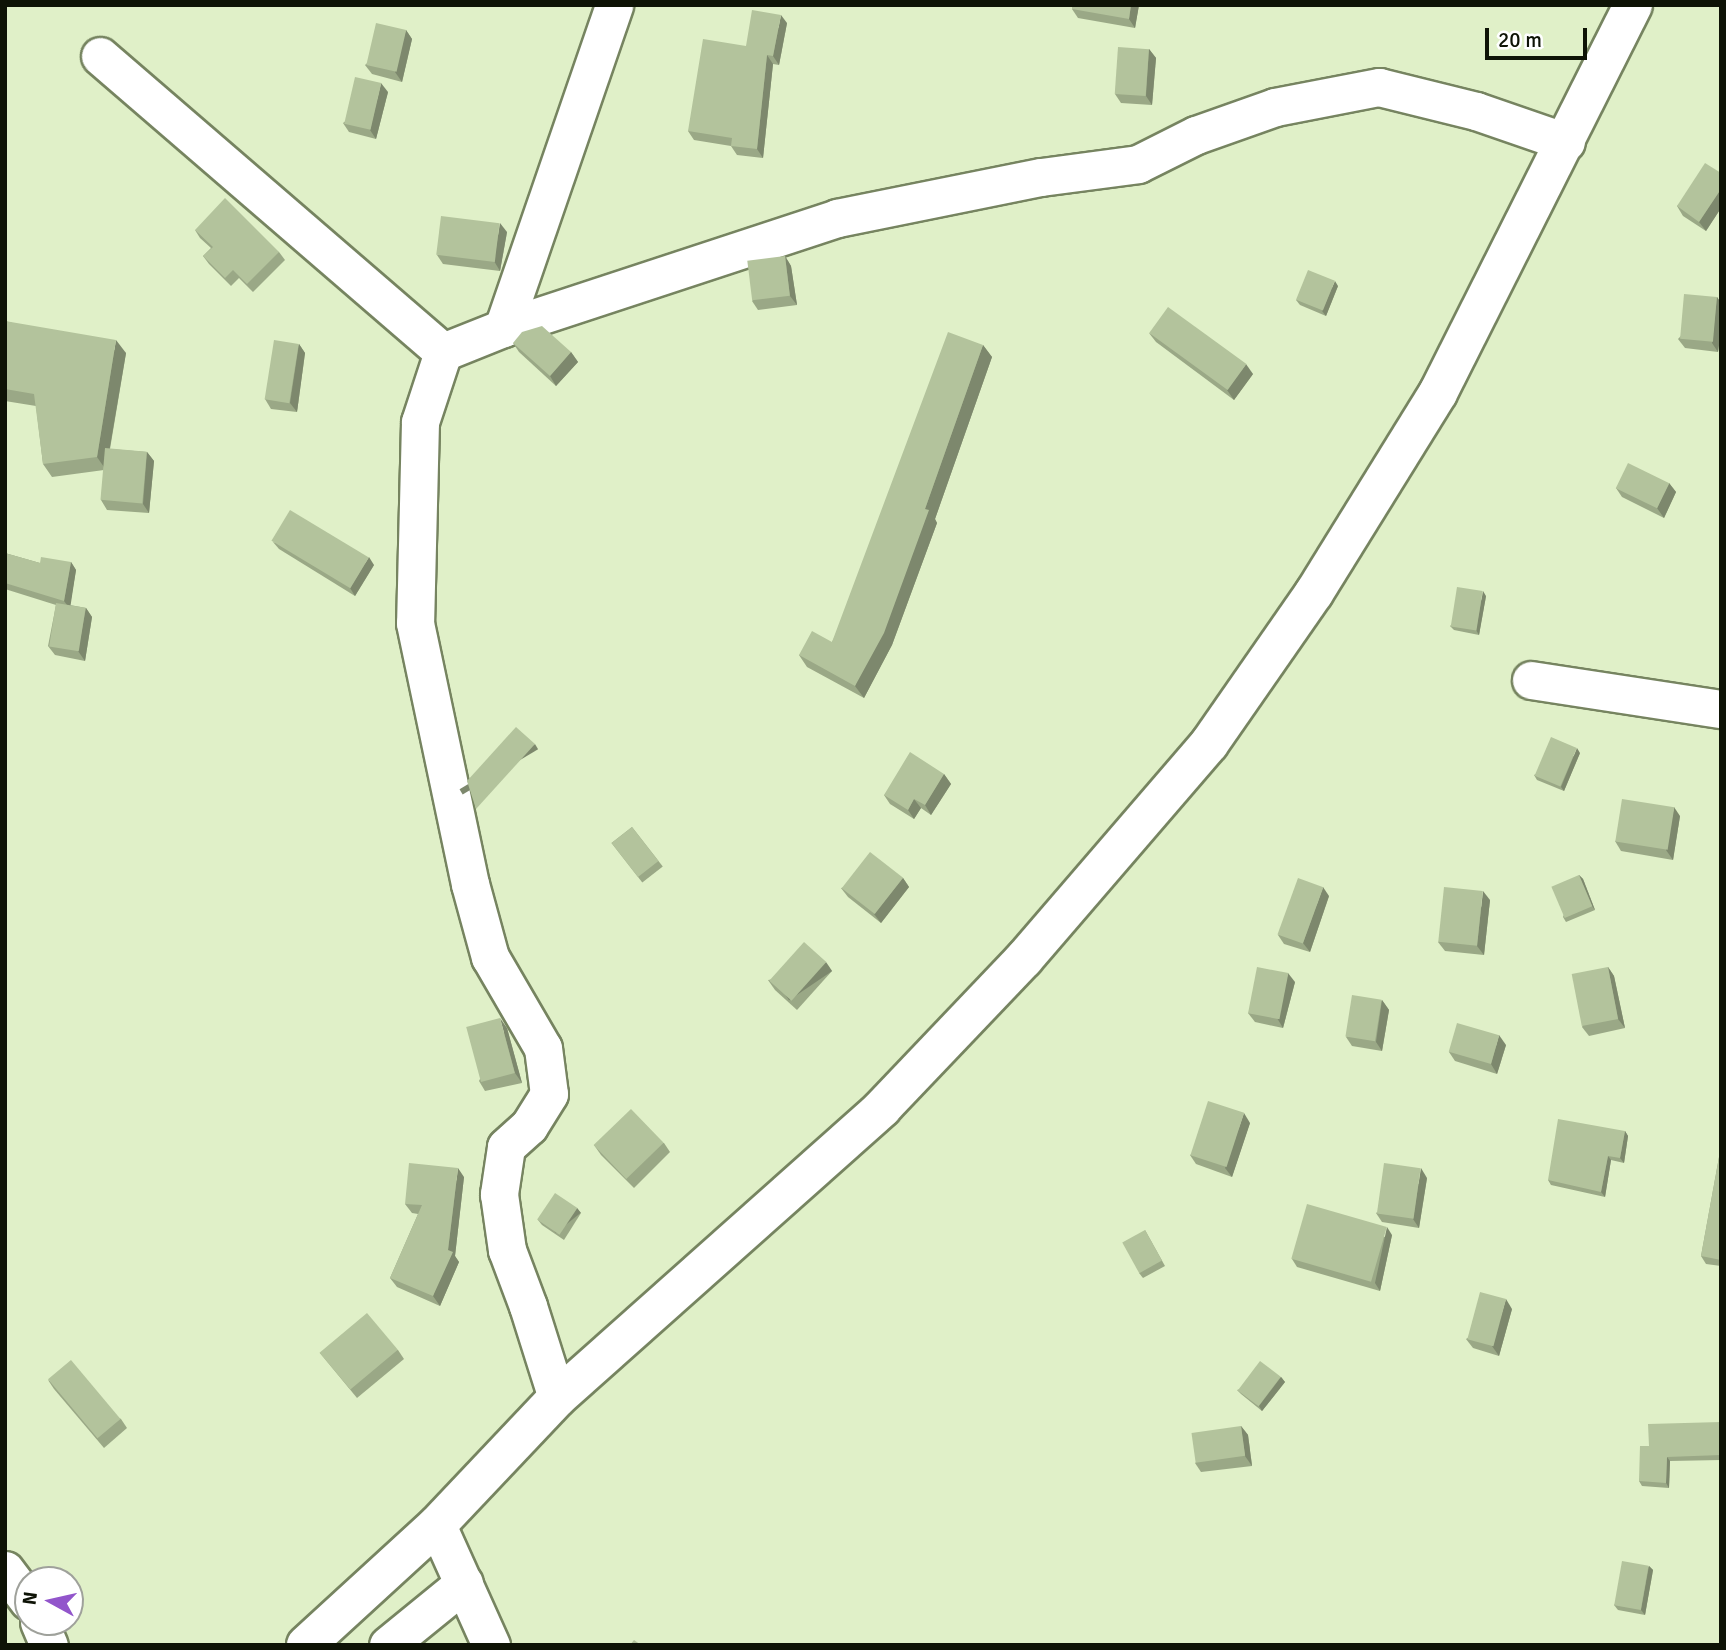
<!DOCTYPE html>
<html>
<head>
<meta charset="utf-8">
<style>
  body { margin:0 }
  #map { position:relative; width:1726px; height:1650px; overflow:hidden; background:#e0f0c8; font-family:Signika,sans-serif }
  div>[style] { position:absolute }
  .roads { filter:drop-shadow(2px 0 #768460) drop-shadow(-2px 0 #768460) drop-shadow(0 2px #768460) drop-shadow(0 -2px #768460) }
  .minor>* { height:37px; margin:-18.5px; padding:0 18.5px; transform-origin:18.5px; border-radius:18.5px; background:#fff }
  .primary>* { height:38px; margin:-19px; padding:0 19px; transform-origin:19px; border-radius:19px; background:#fff }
  .wall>* { inset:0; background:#9aa886; transform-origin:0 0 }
  .shaded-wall>* { inset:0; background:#7d886d; transform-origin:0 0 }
  .building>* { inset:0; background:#b3c39c; transform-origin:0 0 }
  span { translate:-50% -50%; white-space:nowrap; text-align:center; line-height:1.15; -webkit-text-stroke:5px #fff; paint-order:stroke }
  .frame { position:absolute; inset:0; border:7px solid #0e1306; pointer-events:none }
  .north { position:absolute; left:14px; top:1566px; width:70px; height:70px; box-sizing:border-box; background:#fff; border:2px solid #9fa19b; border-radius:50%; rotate:278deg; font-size:19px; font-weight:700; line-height:28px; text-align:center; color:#0e1306 }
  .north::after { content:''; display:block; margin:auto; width:24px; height:32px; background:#9255cb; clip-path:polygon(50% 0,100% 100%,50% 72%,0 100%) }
  .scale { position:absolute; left:1485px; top:28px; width:102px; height:32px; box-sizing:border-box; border:4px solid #0e1306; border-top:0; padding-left:9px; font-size:21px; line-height:24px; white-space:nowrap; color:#0e1306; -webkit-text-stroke:5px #fff; paint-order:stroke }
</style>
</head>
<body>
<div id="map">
  <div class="roads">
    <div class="minor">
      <div style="left:100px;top:56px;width:453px;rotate:40.8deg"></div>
      <div style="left:443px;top:352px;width:65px;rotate:-21.8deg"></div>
      <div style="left:503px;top:328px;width:352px;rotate:-18.2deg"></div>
      <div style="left:837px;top:218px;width:208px;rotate:-11.4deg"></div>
      <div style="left:1041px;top:177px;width:98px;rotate:-7.6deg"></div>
      <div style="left:1138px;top:164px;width:65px;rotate:-26.6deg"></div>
      <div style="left:1196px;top:135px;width:84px;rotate:-19.5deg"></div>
      <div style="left:1275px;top:107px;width:106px;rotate:-10.9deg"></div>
      <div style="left:1379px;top:87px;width:100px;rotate:13.9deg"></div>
      <div style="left:1476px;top:111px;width:95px;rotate:19deg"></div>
      <div style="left:503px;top:328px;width:342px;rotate:-71deg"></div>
      <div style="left:443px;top:352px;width:74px;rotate:108.2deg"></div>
      <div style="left:420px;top:422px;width:201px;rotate:91.4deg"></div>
      <div style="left:415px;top:623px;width:267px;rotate:78.1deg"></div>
      <div style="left:470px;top:884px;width:76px;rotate:74.7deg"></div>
      <div style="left:490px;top:957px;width:105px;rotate:59.8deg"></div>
      <div style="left:543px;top:1048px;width:46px;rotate:82.6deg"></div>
      <div style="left:549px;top:1094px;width:38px;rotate:122deg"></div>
      <div style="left:529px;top:1126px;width:31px;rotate:138deg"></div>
      <div style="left:506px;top:1147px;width:48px;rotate:98.5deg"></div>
      <div style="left:499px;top:1194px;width:57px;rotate:81.9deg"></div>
      <div style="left:507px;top:1250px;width:60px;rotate:69.4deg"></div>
      <div style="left:528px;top:1306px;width:96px;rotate:72.5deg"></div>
      <div style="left:1531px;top:680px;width:192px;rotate:8.7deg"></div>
      <div style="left:437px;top:1525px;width:132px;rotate:65.8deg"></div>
      <div style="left:5px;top:1570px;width:39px;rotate:53deg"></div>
      <div style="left:39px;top:1622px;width:25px;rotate:67deg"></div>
      <div style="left:388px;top:1645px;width:98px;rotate:-39.2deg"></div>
    </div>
    <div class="primary">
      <div style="left:306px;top:1645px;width:178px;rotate:-42.5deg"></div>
      <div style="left:437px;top:1525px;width:175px;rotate:-46.6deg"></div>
      <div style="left:557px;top:1398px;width:436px;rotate:-41.7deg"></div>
      <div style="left:882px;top:1108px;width:206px;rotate:-46.4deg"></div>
      <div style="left:1024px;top:959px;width:284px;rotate:-49.3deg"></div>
      <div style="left:1209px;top:744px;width:184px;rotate:-55.2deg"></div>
      <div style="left:1314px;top:593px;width:235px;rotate:-58.2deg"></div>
      <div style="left:1438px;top:393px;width:434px;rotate:-63.3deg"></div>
    </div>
  </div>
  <div class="wall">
    <div style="clip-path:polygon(1072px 5px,1139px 5px,1135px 28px,1078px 18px,1072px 9px)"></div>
    <div style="clip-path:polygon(787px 23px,779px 65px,773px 64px,763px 158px,737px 155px,731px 146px,694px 140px,688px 131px,746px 46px)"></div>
    <div style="clip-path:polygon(406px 30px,412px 39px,402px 82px,372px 74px,365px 65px)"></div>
    <div style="clip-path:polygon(1149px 49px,1156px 58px,1152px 105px,1121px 103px,1115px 94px)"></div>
    <div style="clip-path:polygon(388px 92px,376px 139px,349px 132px,343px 123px)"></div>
    <div style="clip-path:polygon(1721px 173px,1721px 208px,1706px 231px,1683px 216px,1677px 206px)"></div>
    <div style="clip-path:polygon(195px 230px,279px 252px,285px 260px,253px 292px,239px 278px,231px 286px,209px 264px,203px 256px,211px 248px,200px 238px)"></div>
    <div style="clip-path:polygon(507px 232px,500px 271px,443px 264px,437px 255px)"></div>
    <div style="clip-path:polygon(785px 256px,791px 266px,797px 305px,758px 310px,752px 301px)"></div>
    <div style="clip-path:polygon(1338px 286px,1326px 316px,1300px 305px,1296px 300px)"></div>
    <div style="clip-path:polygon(1717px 297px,1721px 303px,1721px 331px,1718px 352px,1685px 348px,1678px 339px)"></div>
    <div style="clip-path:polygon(5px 321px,126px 353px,110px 449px,147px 452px,154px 461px,149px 513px,107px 510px,101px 500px,104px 470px,52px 477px,43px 464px,36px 406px,5px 401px)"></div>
    <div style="clip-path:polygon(1149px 333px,1253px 374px,1234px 400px,1156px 342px)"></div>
    <div style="clip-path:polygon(513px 343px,571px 352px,578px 362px,556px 386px,519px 352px)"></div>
    <div style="clip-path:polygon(299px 344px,305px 353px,297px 412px,271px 409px,265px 399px)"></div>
    <div style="clip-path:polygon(983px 345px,992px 357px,935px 519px,937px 523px,892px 645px,864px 698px,807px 667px,799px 655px,832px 642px)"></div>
    <div style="clip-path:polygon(1669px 483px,1676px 492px,1664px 518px,1622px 497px,1616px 488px)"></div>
    <div style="clip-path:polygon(273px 542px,374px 565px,355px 596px,279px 549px)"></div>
    <div style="clip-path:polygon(5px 553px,40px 563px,71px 562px,76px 570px,70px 605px,86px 608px,92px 617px,85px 661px,55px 655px,48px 646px,56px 605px,5px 589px)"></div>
    <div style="clip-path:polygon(1486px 596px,1479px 635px,1454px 630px,1450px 626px)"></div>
    <div style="clip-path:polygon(1580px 753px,1564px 791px,1537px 780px,1534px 775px)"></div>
    <div style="clip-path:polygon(944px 774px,951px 784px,931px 815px,921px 808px,914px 819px,890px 804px,884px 795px)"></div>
    <div style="clip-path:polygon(1680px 816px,1673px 860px,1621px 851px,1615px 841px)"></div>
    <div style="left:632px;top:827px;width:50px;height:26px;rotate:52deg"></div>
    <div style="clip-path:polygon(1579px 875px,1583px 879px,1595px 910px,1566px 922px,1563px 917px)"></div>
    <div style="clip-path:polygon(903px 878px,909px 887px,881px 923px,848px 897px,841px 888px)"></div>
    <div style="clip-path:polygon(1329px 896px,1310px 952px,1284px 944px,1278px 935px)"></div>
    <div style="clip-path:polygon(1490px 900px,1484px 955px,1445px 951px,1438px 942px)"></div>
    <div style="clip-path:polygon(1608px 967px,1614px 976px,1625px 1028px,1589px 1036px,1582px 1027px)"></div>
    <div style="clip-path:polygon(832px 971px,797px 1010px,775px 990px,768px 980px)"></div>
    <div style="clip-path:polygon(1295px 982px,1283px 1028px,1255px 1022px,1248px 1013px)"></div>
    <div style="clip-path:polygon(1382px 1000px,1389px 1010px,1382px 1051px,1352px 1046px,1346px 1037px)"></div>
    <div style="clip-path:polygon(507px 1028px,522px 1083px,485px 1091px,479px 1081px)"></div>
    <div style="clip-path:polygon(1506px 1045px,1497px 1074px,1455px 1061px,1449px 1052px)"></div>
    <div style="clip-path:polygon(1250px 1123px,1232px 1177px,1196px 1164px,1190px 1155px)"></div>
    <div style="clip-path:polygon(1625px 1131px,1628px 1136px,1624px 1163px,1611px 1160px,1605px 1197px,1551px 1185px,1548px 1180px)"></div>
    <div style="clip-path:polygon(664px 1143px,670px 1152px,634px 1188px,601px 1155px,594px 1145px)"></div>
    <div style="clip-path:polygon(1721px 1146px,1721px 1266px,1706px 1264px,1701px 1256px)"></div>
    <div style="clip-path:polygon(464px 1177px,455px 1256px,459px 1262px,440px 1306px,397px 1287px,390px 1278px,418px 1214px,412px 1213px,405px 1204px)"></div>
    <div style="clip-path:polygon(1427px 1178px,1419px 1228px,1382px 1222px,1376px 1213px)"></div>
    <div style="clip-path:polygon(577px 1208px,581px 1213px,564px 1240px,542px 1225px,538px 1220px)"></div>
    <div style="clip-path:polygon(1145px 1230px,1165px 1266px,1143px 1278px,1139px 1273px)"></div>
    <div style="clip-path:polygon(1392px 1235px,1380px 1291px,1297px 1267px,1292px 1259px)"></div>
    <div style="clip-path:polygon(1512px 1309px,1499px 1356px,1473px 1348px,1466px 1339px)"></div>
    <div style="clip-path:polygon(398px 1350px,404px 1359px,357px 1398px,320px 1353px)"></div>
    <div style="clip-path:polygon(1281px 1377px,1285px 1382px,1262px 1411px,1241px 1394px,1237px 1390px)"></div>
    <div style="clip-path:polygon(48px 1380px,121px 1419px,127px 1428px,104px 1448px,54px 1389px)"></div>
    <div style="clip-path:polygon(1721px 1422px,1721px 1460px,1670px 1461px,1669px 1488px,1642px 1486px,1639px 1481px,1649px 1446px)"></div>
    <div style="clip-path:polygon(1241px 1426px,1248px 1435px,1252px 1466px,1201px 1472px,1195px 1463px)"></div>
    <div style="clip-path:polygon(1649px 1566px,1653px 1570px,1645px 1615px,1618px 1610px,1614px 1605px)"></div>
  </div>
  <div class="shaded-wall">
    <div style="clip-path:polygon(1131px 5px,1139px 5px,1135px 28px,1129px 19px)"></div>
    <div style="clip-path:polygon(781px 15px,787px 23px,779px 65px,773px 56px)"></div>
    <div style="clip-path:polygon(406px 30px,412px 39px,402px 82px,395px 72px)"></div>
    <div style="clip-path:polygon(1149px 49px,1156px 58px,1152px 105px,1146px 96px)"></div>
    <div style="clip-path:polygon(767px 55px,773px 64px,763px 158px,757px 149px)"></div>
    <div style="clip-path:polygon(381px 83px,388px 92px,376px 139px,370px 130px)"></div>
    <div style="clip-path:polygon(1721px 189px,1721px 208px,1706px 231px,1699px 222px)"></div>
    <div style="clip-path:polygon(500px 223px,507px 232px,500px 271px,494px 261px)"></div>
    <div style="clip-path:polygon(785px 256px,791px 266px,797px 305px,790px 296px)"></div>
    <div style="clip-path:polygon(1335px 281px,1338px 286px,1326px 316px,1322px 311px)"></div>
    <div style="clip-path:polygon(1717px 297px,1721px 303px,1721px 331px,1718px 352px,1712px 343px)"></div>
    <div style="clip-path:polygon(116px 340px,126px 353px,106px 470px,97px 457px)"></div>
    <div style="clip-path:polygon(299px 344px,305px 353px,297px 412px,290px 403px)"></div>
    <div style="clip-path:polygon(983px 345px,992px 357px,935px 519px,937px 523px,892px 645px,864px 698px,855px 686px,925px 509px)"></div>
    <div style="clip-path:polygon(571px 352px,578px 362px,556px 386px,550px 376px)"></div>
    <div style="clip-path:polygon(1246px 364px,1253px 374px,1234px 400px,1227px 390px)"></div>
    <div style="clip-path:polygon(147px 452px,154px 461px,149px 513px,143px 504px)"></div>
    <div style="clip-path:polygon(1669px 483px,1676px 492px,1664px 518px,1657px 508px)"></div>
    <div style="clip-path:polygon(369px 557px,374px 565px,355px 596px,350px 588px)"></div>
    <div style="clip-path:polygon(71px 562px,76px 570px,70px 609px,64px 601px)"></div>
    <div style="clip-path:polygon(1483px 591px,1486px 596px,1479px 635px,1476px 630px)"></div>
    <div style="clip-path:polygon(86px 608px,92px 617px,85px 661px,78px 651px)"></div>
    <div style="left:535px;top:744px;width:6px;height:88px;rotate:59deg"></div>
    <div style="clip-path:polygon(1577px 748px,1580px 753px,1564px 791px,1561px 787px)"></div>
    <div style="clip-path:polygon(944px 774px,951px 784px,931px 815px,925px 805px)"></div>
    <div style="clip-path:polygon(914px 799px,921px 808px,914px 819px,908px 810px)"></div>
    <div style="clip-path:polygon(1674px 807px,1680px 816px,1673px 860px,1666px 850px)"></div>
    <div style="clip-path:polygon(1579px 875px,1583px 879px,1595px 910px,1592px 906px)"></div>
    <div style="clip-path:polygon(903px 878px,909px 887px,881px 923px,874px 914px)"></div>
    <div style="clip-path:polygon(1323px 887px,1329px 896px,1310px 952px,1303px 943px)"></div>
    <div style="clip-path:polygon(1483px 891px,1490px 900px,1484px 955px,1477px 946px)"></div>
    <div style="left:826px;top:962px;width:11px;height:52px;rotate:56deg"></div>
    <div style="clip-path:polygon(1608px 967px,1614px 976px,1625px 1028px,1618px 1019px)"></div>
    <div style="clip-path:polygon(1288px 973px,1295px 982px,1283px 1028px,1277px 1018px)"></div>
    <div style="clip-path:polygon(1382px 1000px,1389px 1010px,1382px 1051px,1376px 1042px)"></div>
    <div style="clip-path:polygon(500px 1018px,507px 1028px,522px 1083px,515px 1073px)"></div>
    <div style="clip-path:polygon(1499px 1035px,1506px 1045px,1497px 1074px,1491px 1064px)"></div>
    <div style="clip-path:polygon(1244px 1113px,1250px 1123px,1232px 1177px,1225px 1168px)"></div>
    <div style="clip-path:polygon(1625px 1131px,1628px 1136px,1624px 1163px,1620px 1158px)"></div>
    <div style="clip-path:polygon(1608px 1156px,1611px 1160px,1605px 1197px,1601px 1192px)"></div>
    <div style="clip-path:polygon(458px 1168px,464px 1177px,455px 1256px,459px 1262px,440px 1306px,433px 1296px,448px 1250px)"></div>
    <div style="clip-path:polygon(1421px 1168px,1427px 1178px,1419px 1228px,1413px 1219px)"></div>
    <div style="left:577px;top:1208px;width:6px;height:32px;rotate:51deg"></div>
    <div style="clip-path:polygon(1387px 1227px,1392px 1235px,1380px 1291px,1375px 1283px)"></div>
    <div style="clip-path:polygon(1506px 1299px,1512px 1309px,1499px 1356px,1492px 1346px)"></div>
    <div style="clip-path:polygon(1281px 1377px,1285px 1382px,1262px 1411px,1259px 1406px)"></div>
    <div style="clip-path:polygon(1241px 1426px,1248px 1435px,1252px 1466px,1245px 1456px)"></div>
    <div style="clip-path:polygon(1667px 1457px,1670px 1461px,1669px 1488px,1666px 1483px)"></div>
    <div style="clip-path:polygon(1649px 1566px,1653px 1570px,1645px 1615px,1641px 1610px)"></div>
  </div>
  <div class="building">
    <div style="clip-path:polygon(1072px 5px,1131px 5px,1129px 19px,1072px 9px)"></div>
    <div style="clip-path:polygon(752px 10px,781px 15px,773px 56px,767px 55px,757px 149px,731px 146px,732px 138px,688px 131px,703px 39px,746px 46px)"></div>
    <div style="left:376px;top:23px;width:31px;height:43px;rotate:13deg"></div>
    <div style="left:1118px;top:47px;width:31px;height:47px;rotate:4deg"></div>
    <div style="left:355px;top:77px;width:27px;height:48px;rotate:13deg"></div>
    <div style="clip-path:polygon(1705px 163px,1721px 173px,1721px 189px,1699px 222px,1677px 206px)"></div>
    <div style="clip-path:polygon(225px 198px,279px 252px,247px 284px,233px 270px,225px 278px,203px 256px,213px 247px,195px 230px)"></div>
    <div style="left:441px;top:216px;width:59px;height:39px;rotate:7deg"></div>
    <div style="left:785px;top:256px;width:40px;height:38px;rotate:83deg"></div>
    <div style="left:1308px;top:270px;width:29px;height:32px;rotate:22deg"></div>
    <div style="left:1684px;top:294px;width:33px;height:45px;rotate:5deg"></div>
    <div style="left:1168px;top:307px;width:97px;height:32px;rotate:36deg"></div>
    <div style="clip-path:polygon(5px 321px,116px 340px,97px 457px,43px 464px,34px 394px,5px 389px)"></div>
    <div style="clip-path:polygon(542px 326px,571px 352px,550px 376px,513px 343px,522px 332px)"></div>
    <div style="clip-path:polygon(948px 332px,983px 345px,925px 509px,929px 510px,884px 633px,855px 686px,799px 655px,812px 631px,832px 642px)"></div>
    <div style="left:274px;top:340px;width:25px;height:60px;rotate:9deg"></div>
    <div style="left:105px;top:448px;width:42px;height:52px;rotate:5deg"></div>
    <div style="left:1628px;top:463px;width:46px;height:28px;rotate:26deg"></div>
    <div style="left:290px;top:510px;width:92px;height:36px;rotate:31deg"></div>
    <div style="clip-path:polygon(5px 553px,40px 563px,41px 557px,71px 562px,64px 601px,5px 583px)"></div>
    <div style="left:1457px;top:587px;width:26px;height:40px;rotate:9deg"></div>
    <div style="left:56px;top:603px;width:30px;height:44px;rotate:9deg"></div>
    <div style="clip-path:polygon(516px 727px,535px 744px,476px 809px,467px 781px)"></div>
    <div style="left:1551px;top:737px;width:28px;height:42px;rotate:23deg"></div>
    <div style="clip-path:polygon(910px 752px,944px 774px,925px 805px,914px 799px,908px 810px,884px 795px)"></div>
    <div style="left:1622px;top:799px;width:53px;height:43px;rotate:9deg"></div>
    <div style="left:632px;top:827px;width:43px;height:26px;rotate:52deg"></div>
    <div style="left:870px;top:852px;width:42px;height:46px;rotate:38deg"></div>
    <div style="left:1579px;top:875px;width:34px;height:30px;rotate:67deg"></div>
    <div style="left:1298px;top:878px;width:27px;height:60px;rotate:20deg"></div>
    <div style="left:1444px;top:887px;width:39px;height:55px;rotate:6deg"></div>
    <div style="left:804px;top:942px;width:30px;height:52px;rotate:42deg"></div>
    <div style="left:1257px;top:967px;width:32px;height:47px;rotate:11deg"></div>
    <div style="left:1608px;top:967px;width:53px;height:37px;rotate:79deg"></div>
    <div style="left:1352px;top:995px;width:30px;height:42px;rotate:9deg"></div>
    <div style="left:500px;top:1018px;width:57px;height:35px;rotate:75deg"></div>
    <div style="left:1457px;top:1023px;width:44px;height:30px;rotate:16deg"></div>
    <div style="left:1208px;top:1101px;width:38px;height:57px;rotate:18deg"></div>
    <div style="left:631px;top:1109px;width:47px;height:52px;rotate:46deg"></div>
    <div style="clip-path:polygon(1558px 1119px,1625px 1131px,1620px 1158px,1608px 1156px,1601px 1192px,1548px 1180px)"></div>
    <div style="clip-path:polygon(1721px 1146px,1721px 1260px,1701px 1256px)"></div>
    <div style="clip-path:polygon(409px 1163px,458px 1168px,448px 1250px,453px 1252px,433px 1296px,390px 1278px,422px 1205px,405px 1204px)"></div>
    <div style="left:1384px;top:1163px;width:37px;height:51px;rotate:8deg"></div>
    <div style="left:555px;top:1193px;width:27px;height:32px;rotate:34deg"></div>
    <div style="left:1307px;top:1204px;width:83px;height:57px;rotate:16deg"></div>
    <div style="left:1145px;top:1230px;width:35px;height:26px;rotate:61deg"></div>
    <div style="left:1480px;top:1292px;width:27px;height:49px;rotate:15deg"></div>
    <div style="left:367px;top:1313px;width:48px;height:62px;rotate:50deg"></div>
    <div style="left:71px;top:1360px;width:77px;height:30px;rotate:50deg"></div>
    <div style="left:1260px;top:1361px;width:26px;height:37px;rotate:37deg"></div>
    <div style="clip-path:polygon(1721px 1422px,1721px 1455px,1667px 1457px,1666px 1483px,1639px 1481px,1640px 1446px,1649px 1446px,1648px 1424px)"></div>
    <div style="left:1241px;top:1426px;width:30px;height:50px;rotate:82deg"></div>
    <div style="left:1622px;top:1561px;width:27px;height:45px;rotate:10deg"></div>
    <div style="clip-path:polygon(634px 1640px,641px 1645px,630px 1645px)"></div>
  </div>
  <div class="frame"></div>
  <div class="north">N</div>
  <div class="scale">20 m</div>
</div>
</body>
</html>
